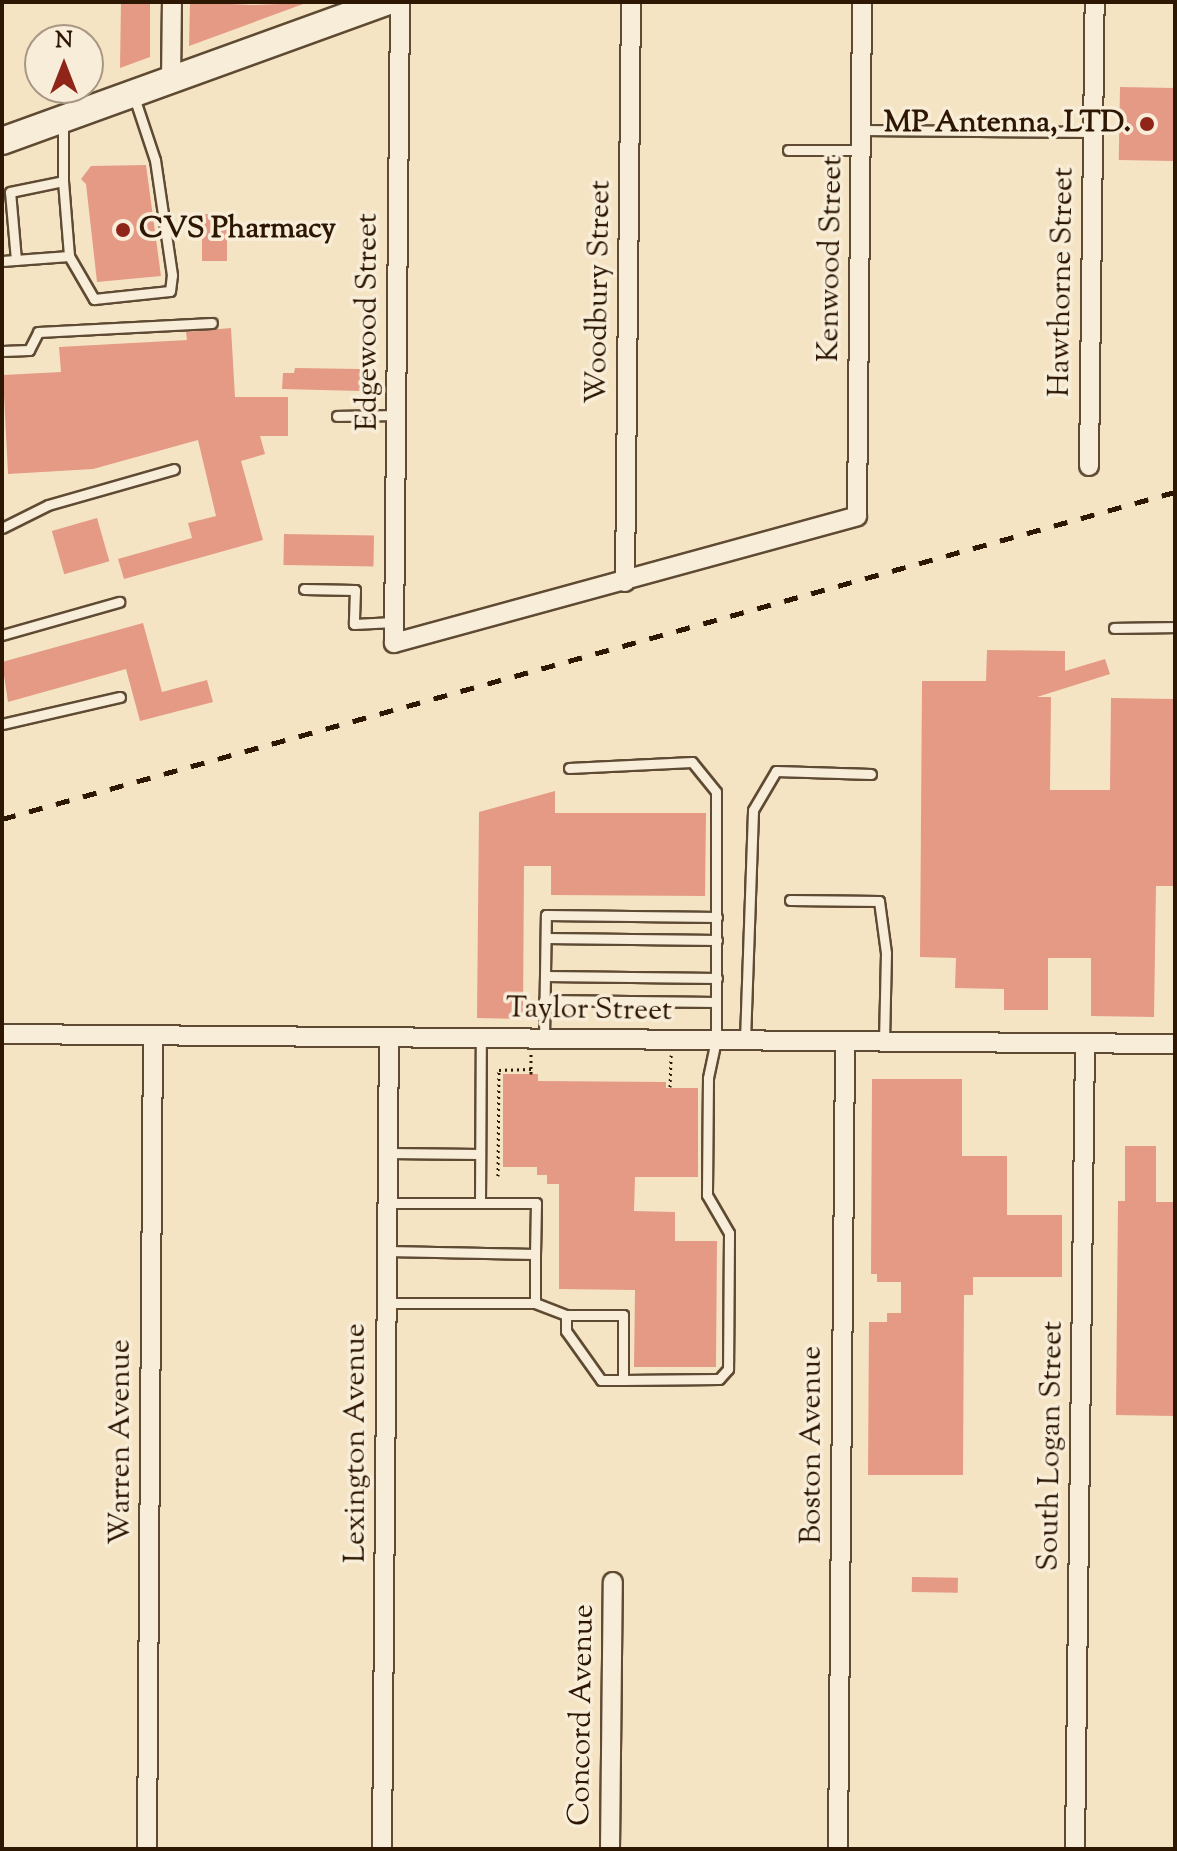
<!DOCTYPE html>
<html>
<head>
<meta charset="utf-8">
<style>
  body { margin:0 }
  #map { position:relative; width:1177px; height:1851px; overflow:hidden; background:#f5e4c3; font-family:"Sorts Mill Goudy",serif }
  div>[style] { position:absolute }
  .building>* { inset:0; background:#e49a85; transform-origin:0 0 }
  .path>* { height:3px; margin-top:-1.5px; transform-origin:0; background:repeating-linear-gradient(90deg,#2d1703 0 2px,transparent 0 6px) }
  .roads { filter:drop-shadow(2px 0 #5f4a33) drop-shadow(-2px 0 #5f4a33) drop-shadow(0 2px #5f4a33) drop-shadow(0 -2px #5f4a33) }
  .service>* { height:9px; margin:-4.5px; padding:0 4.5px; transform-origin:4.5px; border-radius:4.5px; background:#f8edd8 }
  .minor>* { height:18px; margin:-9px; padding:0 9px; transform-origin:9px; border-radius:9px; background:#f8edd8 }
  .secondary>* { height:26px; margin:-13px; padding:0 13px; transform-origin:13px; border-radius:13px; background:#f8edd8 }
  .rail>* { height:5px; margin-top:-2.5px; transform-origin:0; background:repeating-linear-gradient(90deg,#2d1703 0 14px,transparent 0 28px) }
  .dots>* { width:22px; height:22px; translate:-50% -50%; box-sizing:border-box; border:4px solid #f8edd8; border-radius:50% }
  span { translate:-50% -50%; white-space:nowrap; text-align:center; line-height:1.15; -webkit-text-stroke:7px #f8edd8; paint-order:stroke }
  .poi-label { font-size:30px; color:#2d1703; font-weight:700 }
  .right { translate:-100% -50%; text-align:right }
  .left { translate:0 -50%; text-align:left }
  .street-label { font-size:30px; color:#2d1703 }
  .frame { position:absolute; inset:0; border:4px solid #2d1703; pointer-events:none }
  .north { position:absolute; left:24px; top:24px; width:80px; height:80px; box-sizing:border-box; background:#f8edd8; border:2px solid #a79783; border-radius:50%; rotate:0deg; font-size:22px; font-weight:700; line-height:32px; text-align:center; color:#2d1703 }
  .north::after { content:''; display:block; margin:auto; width:28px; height:36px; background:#8f2418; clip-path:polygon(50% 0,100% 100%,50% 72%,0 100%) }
</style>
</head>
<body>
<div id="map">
  <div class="building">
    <div style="clip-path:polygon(121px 2px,150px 2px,150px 57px,120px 68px)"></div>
    <div style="clip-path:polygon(190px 2px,252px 5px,306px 3px,189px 46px)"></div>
    <div style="left:1120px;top:87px;width:55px;height:73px;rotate:1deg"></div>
    <div style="clip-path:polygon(146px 165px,161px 276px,97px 282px,86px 184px,81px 179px,91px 166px)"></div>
    <div style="left:202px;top:214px;width:25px;height:47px"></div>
    <div style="clip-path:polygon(231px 328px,235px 397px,288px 397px,288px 436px,260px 436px,265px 454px,241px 461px,263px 540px,124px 579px,118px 559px,192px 538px,188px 523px,216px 516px,198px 440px,93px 469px,8px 474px,3px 375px,61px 372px,59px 347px,187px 340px,186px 332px)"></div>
    <div style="clip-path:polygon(295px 368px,360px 369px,360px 391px,282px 389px,283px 373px,294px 373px)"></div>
    <div style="left:97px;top:518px;width:45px;height:47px;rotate:74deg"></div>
    <div style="left:284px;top:534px;width:90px;height:31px;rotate:1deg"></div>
    <div style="clip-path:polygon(143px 623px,162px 692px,207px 680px,213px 702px,140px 721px,126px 669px,8px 702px,2px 662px)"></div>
    <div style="clip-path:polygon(987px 650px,1065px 651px,1065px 671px,1105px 659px,1110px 674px,1037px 697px,1051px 697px,1050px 790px,1110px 790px,1111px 698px,1175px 699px,1175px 886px,1156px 886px,1154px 1017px,1091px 1016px,1091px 958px,1048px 958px,1048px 1010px,1004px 1010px,1004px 989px,955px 988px,956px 958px,920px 957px,922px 681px,986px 681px)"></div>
    <div style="clip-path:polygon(555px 791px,555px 813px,706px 813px,705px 896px,551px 895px,551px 866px,524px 866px,523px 1019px,477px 1018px,479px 812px)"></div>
    <div style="clip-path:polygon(503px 1074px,538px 1074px,538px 1081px,666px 1082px,666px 1088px,698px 1088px,698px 1177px,635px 1177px,634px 1211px,675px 1212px,675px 1241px,717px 1241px,716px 1367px,634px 1367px,635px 1290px,559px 1289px,559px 1184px,547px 1184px,547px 1175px,537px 1175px,537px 1167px,503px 1167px)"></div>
    <div style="clip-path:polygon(872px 1079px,962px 1079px,962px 1156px,1007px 1156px,1007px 1215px,1062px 1215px,1062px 1277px,973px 1277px,973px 1295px,964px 1295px,963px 1475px,868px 1475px,869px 1322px,887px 1322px,887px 1313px,901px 1313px,901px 1282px,877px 1282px,877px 1274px,871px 1274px)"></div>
    <div style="clip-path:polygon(1125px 1146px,1156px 1146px,1156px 1202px,1175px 1202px,1175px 1416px,1116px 1415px,1118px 1201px,1125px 1201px)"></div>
    <div style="left:912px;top:1577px;width:46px;height:15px;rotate:1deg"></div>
  </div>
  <div class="path">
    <div style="left:531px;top:1054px;width:20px;rotate:90deg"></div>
    <div style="left:670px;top:1087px;width:32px;rotate:-88deg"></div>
    <div style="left:498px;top:1176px;width:106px;rotate:-89.5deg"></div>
    <div style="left:499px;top:1070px;width:32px;rotate:-2deg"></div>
  </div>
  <div class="roads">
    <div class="service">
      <div style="left:861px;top:130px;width:232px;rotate:0.5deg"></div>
      <div style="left:788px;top:150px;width:73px"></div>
      <div style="left:63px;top:181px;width:75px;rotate:85.4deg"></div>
      <div style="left:69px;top:256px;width:50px;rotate:59.8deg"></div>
      <div style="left:94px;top:299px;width:76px;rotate:-6deg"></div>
      <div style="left:170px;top:291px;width:16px;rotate:-83deg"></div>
      <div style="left:172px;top:275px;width:116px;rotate:-98.4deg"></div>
      <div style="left:155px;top:160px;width:66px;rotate:-108.4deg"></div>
      <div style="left:16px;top:260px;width:68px;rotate:-95deg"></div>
      <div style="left:10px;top:192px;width:54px;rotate:-11.7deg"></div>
      <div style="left:63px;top:181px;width:58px;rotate:-90deg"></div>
      <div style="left:2px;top:261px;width:67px;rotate:-4.3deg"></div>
      <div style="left:2px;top:351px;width:27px;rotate:-2deg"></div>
      <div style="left:29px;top:350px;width:20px;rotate:-63deg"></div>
      <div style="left:38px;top:332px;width:174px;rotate:-3deg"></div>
      <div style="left:337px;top:416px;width:59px;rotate:-1deg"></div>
      <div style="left:2px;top:528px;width:51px;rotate:-26.6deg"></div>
      <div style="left:48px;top:505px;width:131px;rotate:-15.9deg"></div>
      <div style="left:304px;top:589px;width:51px;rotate:1.1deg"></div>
      <div style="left:355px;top:590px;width:34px;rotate:92deg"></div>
      <div style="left:354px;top:624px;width:40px;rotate:-2.9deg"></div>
      <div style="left:1114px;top:628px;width:61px;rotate:-0.9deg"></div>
      <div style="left:2px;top:635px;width:122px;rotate:-15.8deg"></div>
      <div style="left:2px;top:724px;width:121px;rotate:-12.9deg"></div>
      <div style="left:569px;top:768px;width:123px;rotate:-2.8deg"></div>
      <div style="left:692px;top:762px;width:38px;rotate:51deg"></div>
      <div style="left:716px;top:792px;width:248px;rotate:90deg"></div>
      <div style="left:716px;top:1040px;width:39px;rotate:102deg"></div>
      <div style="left:708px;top:1078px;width:117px;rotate:90.5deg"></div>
      <div style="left:707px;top:1195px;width:44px;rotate:59.9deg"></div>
      <div style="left:729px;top:1233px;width:136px;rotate:90.4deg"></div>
      <div style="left:728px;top:1369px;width:13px;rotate:132deg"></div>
      <div style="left:719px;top:1379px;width:96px;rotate:179.4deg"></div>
      <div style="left:623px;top:1380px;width:22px;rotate:180deg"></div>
      <div style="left:601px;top:1380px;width:60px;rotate:-125.5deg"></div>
      <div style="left:566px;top:1331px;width:16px;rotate:-90deg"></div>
      <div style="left:566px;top:1315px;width:57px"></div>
      <div style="left:623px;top:1315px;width:65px;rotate:90deg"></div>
      <div style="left:790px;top:900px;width:89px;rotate:0.6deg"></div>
      <div style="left:879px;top:901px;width:52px;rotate:82.3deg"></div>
      <div style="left:886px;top:953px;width:88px;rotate:91.3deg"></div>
      <div style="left:546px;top:938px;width:171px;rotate:0.7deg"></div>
      <div style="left:545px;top:976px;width:172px;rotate:0.7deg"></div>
      <div style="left:544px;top:1000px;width:172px;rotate:0.7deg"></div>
      <div style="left:544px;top:1038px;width:123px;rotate:-89.1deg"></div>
      <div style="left:546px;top:915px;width:171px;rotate:0.7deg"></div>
      <div style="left:745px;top:1040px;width:230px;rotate:-88deg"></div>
      <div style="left:753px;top:810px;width:45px;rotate:-59.5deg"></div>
      <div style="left:776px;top:771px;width:95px;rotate:1.8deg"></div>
      <div style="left:388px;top:1153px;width:91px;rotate:0.6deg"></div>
      <div style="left:388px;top:1203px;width:92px"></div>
      <div style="left:480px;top:1203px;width:165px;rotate:-89.7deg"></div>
      <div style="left:480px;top:1203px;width:56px"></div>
      <div style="left:536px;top:1203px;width:51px;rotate:91.1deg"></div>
      <div style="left:387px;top:1303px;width:148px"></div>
      <div style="left:535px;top:1303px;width:49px;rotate:-90deg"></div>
      <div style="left:535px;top:1254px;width:148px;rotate:-178.8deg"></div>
      <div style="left:535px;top:1303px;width:33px;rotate:21deg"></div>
    </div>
    <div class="minor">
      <div style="left:400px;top:2px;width:641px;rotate:90.54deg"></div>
      <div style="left:394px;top:643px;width:480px;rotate:-15.3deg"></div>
      <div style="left:857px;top:516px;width:514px;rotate:-89.44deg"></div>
      <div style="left:171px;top:81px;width:79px;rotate:-89.3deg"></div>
      <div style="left:1089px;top:466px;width:464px;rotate:-89.3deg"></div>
      <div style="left:625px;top:582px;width:580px;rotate:-89.41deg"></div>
      <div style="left:2px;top:1034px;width:1173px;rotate:0.49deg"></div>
      <div style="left:147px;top:1849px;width:814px;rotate:-89.58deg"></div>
      <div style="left:382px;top:1849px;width:812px;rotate:-89.51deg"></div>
      <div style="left:610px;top:1849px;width:267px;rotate:-89.4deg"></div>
      <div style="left:838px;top:1849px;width:808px;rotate:-89.5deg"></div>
      <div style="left:1075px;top:1849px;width:806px;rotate:-89.29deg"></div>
    </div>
    <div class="secondary">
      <div style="left:2px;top:141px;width:408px;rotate:-19.9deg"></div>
    </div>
  </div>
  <div class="rail">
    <div style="left:2px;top:819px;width:1218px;rotate:-15.58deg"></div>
  </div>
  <div class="dots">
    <div style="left:1147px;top:124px;background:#8f2418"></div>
    <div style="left:123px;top:230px;background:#8f2418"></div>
  </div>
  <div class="poi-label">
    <span class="right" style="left:1131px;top:124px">MP Antenna, LTD.</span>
    <span class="left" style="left:139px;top:230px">CVS Pharmacy</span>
  </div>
  <div class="street-label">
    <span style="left:832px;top:259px;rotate:-89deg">Kenwood Street</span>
    <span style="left:1063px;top:282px;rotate:-89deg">Hawthorne Street</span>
    <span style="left:600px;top:292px;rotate:-89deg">Woodbury Street</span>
    <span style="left:369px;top:322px;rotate:-90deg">Edgewood Street</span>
    <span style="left:589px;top:1011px;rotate:1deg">Taylor Street</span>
    <span style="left:122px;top:1442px;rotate:-90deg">Warren Avenue</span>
    <span style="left:357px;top:1443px;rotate:-90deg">Lexington Avenue</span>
    <span style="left:813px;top:1445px;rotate:-90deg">Boston Avenue</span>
    <span style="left:1052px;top:1446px;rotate:-89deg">South Logan Street</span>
    <span style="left:583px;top:1715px;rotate:-89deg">Concord Avenue</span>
  </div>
  <div class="frame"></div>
  <div class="north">N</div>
</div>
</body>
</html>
